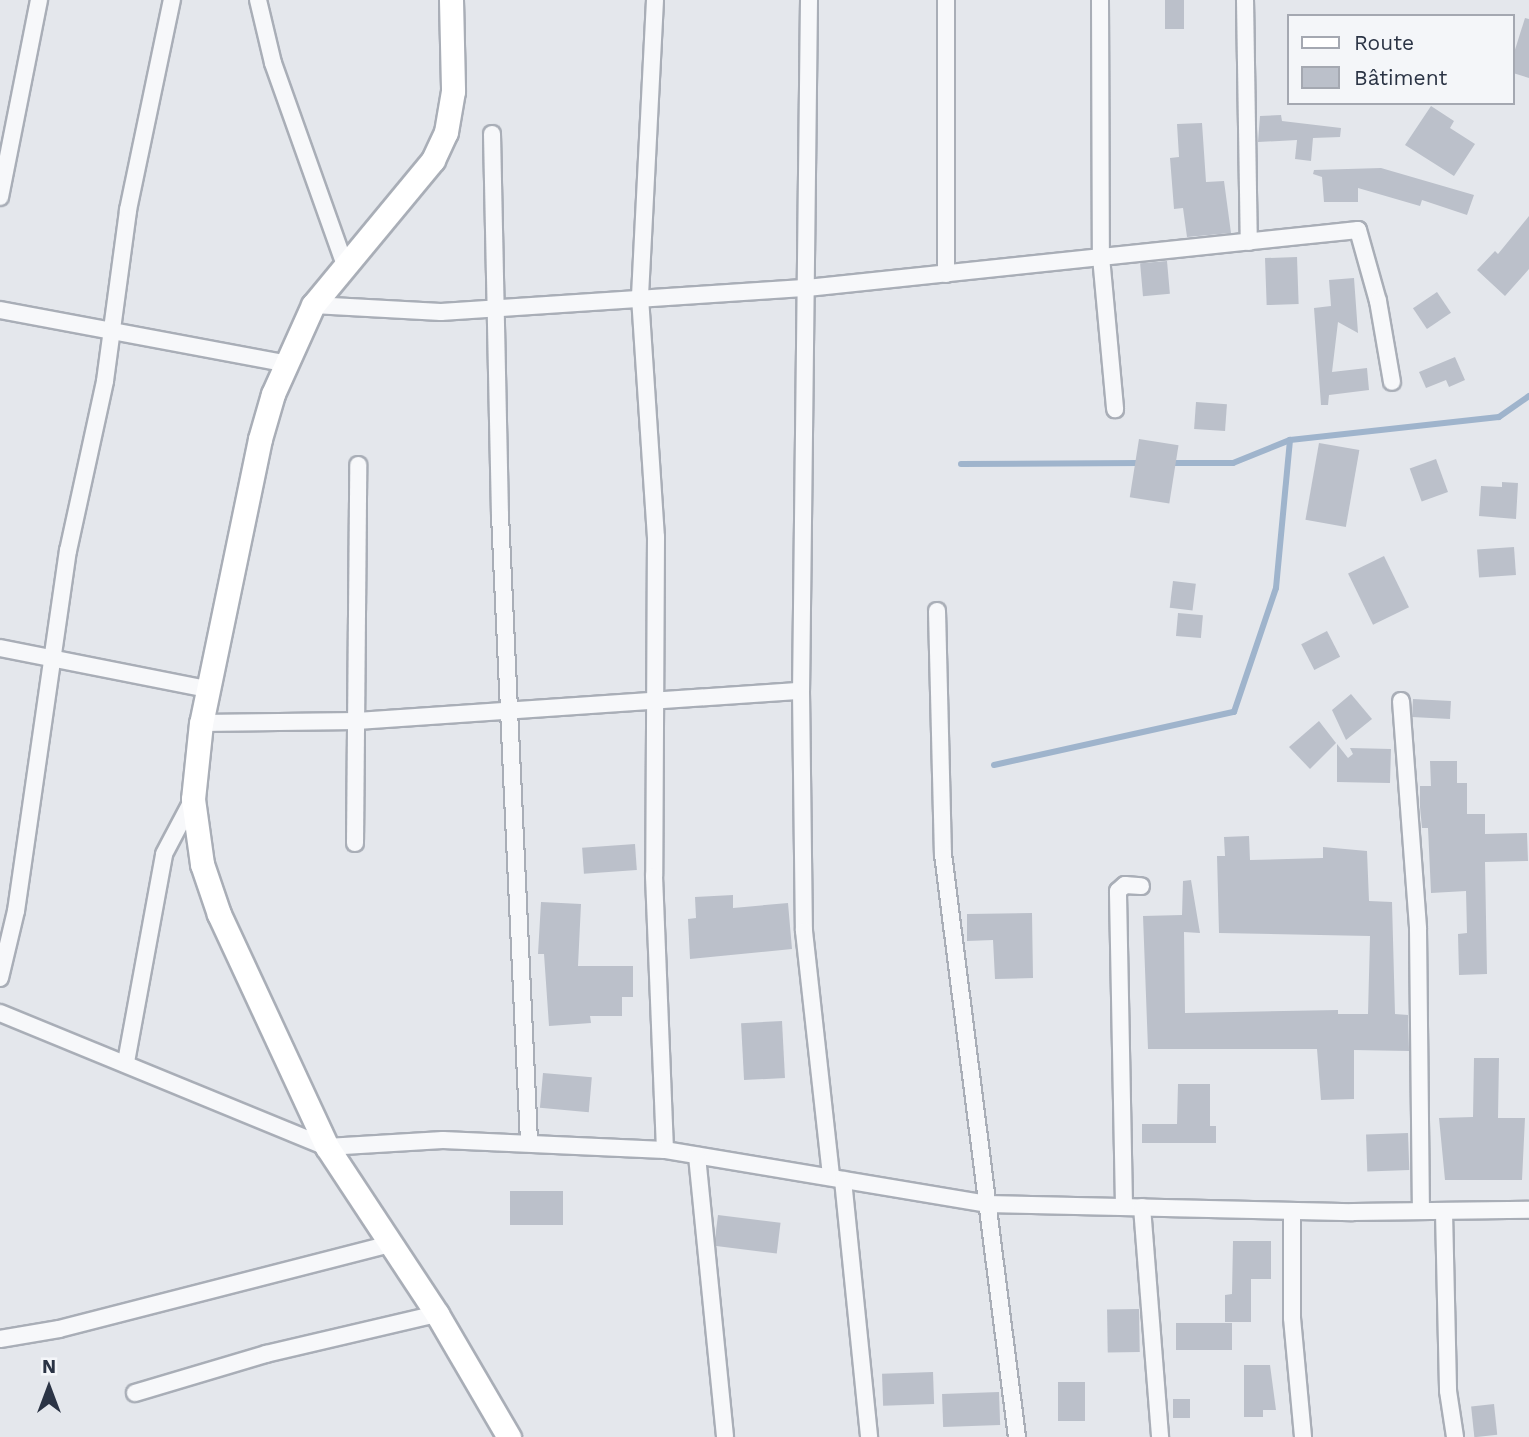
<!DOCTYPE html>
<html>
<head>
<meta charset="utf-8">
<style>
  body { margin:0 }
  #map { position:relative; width:1529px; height:1437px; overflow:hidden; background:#e4e7ec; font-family:"Work Sans",sans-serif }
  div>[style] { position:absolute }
  .stream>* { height:6px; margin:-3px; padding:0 3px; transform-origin:3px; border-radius:3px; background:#9fb4cc }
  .building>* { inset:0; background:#bbc0ca; transform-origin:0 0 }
  .roads { filter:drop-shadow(2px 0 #a9aeb7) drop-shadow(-2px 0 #a9aeb7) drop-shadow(0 2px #a9aeb7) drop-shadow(0 -2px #a9aeb7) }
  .street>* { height:16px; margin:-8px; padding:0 8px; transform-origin:8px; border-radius:8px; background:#f7f8fa }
  .secondary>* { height:23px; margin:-11.5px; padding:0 11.5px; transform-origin:11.5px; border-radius:11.5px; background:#fff }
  span { translate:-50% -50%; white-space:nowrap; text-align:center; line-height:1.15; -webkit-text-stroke:5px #f4f6f9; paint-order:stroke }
  .legend { position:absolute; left:1287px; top:14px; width:228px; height:91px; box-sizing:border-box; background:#f4f6f9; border:2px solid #a4a8b1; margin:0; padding:9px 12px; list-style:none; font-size:21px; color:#2b3445 }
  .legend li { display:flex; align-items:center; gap:14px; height:35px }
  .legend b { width:35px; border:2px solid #a4a8b1 }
  .north { position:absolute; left:14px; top:1353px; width:70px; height:70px; -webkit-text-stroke:5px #f4f6f9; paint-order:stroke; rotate:0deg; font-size:19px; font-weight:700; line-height:28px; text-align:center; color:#2b3445 }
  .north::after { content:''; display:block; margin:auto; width:24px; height:32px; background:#2b3445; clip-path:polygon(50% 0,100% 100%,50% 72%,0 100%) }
</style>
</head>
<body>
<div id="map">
  <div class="stream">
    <div style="left:1169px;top:463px;width:64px"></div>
    <div style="left:1233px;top:463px;width:61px;rotate:-22deg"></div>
    <div style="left:1290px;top:440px;width:210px;rotate:-6.3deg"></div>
    <div style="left:1499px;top:417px;width:37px;rotate:-35deg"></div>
    <div style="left:961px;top:464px;width:180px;rotate:-0.3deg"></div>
    <div style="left:994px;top:765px;width:246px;rotate:-12.5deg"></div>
    <div style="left:1234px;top:712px;width:131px;rotate:-71.3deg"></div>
    <div style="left:1276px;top:588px;width:149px;rotate:-84.6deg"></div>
  </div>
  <div class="building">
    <div style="left:1165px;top:0;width:19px;height:29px"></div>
    <div style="clip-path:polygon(1525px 18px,1529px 19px,1529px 78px,1513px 73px,1513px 56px)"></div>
    <div style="clip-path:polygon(1431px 106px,1454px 121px,1450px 128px,1475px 144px,1454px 176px,1405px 145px)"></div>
    <div style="clip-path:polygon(1281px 115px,1282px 121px,1341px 128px,1340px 137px,1313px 138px,1311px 161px,1295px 159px,1297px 140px,1258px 142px,1260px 116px)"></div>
    <div style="clip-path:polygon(1202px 123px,1206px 182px,1224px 181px,1231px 233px,1187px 237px,1183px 208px,1174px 209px,1170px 158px,1179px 157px,1177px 124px)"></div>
    <div style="clip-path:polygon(1381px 168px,1474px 195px,1467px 215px,1422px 200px,1420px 206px,1358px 188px,1358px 202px,1324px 202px,1322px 177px,1313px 174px,1314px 170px)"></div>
    <div style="clip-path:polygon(1529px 216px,1529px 269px,1505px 296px,1477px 270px,1495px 251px,1498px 254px)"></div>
    <div style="left:1297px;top:257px;width:47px;height:32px;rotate:88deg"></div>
    <div style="left:1167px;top:261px;width:33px;height:27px;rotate:85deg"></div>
    <div style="clip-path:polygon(1354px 278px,1358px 333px,1338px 322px,1332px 372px,1367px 368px,1369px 390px,1329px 395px,1328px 405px,1321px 405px,1314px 308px,1331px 306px,1329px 280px)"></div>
    <div style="left:1437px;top:292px;width:25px;height:29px;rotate:56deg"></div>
    <div style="clip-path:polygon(1455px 357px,1465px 380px,1449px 387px,1446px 380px,1426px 388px,1419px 372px)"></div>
    <div style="left:1196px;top:402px;width:31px;height:27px;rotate:4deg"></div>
    <div style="left:1139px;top:439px;width:40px;height:59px;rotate:9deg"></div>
    <div style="left:1319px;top:443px;width:41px;height:78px;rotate:10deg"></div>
    <div style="left:1436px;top:459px;width:35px;height:28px;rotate:70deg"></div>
    <div style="clip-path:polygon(1502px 482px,1518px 483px,1516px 519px,1479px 516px,1481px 486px,1502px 487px)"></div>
    <div style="left:1514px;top:547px;width:28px;height:37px;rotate:86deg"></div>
    <div style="left:1384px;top:556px;width:57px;height:40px;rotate:64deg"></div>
    <div style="left:1173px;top:581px;width:23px;height:27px;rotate:7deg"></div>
    <div style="left:1178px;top:613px;width:25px;height:23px;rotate:5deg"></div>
    <div style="left:1327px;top:631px;width:29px;height:29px;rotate:63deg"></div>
    <div style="clip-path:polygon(1351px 694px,1372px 719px,1346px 740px,1332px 710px)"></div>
    <div style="left:1413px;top:699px;width:38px;height:18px;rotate:3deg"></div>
    <div style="clip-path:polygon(1319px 721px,1336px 743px,1310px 769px,1289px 747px)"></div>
    <div style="clip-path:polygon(1337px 744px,1348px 758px,1353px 754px,1350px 748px,1391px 749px,1390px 783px,1337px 782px)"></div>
    <div style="clip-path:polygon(1430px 761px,1457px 761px,1457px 783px,1467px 783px,1467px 814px,1485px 814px,1485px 834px,1527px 833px,1528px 861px,1485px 862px,1487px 974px,1459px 975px,1458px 934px,1467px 933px,1466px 891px,1431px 893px,1428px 828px,1422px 828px,1420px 807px,1420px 786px,1431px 786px)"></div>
    <div style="clip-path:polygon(1249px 836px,1250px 860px,1323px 858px,1323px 847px,1367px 851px,1369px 901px,1392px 902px,1395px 1014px,1408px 1015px,1409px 1051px,1354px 1050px,1354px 1099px,1321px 1100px,1317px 1049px,1148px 1049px,1143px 916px,1182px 915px,1183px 881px,1191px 880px,1200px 933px,1184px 932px,1185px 1013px,1338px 1010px,1338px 1014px,1368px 1014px,1370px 936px,1219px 933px,1217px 856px,1225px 856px,1224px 837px)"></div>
    <div style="left:635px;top:844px;width:26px;height:53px;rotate:86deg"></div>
    <div style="clip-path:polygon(733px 895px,733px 908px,788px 903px,792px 949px,690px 959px,688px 919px,696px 918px,695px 897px)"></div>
    <div style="clip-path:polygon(541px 902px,581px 904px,578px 966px,633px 966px,633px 997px,622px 997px,622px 1016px,590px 1016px,591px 1023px,549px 1026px,544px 954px,538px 954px)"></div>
    <div style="clip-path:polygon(1032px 913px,1033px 978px,995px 979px,993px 940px,967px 941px,967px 914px)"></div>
    <div style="left:782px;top:1021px;width:57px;height:41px;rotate:87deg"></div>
    <div style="clip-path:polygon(1474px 1058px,1499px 1058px,1498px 1118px,1525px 1118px,1522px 1180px,1445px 1180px,1439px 1118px,1473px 1117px)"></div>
    <div style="left:543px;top:1073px;width:49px;height:35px;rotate:5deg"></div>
    <div style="clip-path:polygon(1178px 1084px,1210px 1084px,1210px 1126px,1216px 1126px,1216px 1143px,1142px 1143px,1142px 1124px,1177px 1124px)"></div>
    <div style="left:1408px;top:1133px;width:37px;height:42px;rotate:88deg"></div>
    <div style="left:510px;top:1191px;width:53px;height:34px"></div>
    <div style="left:718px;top:1215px;width:63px;height:31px;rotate:7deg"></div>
    <div style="clip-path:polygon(1233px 1241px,1271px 1241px,1271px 1279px,1251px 1279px,1251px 1322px,1225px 1322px,1225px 1295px,1232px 1294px)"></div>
    <div style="left:1139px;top:1309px;width:43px;height:32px;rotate:89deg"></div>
    <div style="left:1176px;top:1323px;width:56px;height:27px"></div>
    <div style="clip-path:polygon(1244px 1365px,1270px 1365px,1276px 1410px,1263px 1410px,1263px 1417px,1244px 1417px)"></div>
    <div style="left:933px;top:1372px;width:32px;height:51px;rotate:88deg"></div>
    <div style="left:1058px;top:1382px;width:27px;height:39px"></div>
    <div style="left:999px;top:1392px;width:33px;height:57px;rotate:88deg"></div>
    <div style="left:1173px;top:1399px;width:17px;height:19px"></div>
    <div style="left:1494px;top:1404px;width:31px;height:23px;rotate:84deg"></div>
  </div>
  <div class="roads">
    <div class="street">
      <div style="left:258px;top:0;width:65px;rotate:76.6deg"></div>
      <div style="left:273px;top:63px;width:214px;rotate:70.4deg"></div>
      <div style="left:655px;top:0;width:297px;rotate:92.9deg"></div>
      <div style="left:640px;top:297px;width:241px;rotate:86.2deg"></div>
      <div style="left:656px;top:537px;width:339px;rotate:90.3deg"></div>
      <div style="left:654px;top:876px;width:274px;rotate:87.7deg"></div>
      <div style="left:809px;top:0;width:691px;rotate:90.66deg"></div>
      <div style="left:801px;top:691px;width:240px;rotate:89.3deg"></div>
      <div style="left:804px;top:931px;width:246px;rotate:83.7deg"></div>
      <div style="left:946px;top:0;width:274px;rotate:90deg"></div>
      <div style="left:1100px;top:0;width:257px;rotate:89.8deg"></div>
      <div style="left:1101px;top:257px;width:153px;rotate:84.7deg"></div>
      <div style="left:1245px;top:0;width:242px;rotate:89.1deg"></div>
      <div style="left:492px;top:134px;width:381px;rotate:88.8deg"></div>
      <div style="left:500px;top:515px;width:627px;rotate:87.35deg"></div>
      <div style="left:0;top:197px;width:201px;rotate:-78.8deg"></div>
      <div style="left:313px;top:305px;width:128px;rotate:3.1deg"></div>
      <div style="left:441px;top:312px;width:367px;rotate:-3.8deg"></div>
      <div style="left:807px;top:288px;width:554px;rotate:-6.01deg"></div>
      <div style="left:1358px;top:230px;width:74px;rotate:74.3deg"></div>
      <div style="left:1378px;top:301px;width:82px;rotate:80.2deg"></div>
      <div style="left:0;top:310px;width:289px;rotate:10.6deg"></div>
      <div style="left:937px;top:611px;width:243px;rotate:88.6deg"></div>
      <div style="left:943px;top:854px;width:588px;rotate:82.77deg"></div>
      <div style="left:0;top:648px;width:212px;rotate:11.2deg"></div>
      <div style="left:1401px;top:701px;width:229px;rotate:85.7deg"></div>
      <div style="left:1418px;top:929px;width:282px;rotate:89.4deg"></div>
      <div style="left:201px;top:723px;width:156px;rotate:-0.7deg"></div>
      <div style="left:357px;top:721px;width:445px;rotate:-3.9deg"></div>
      <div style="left:355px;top:843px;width:378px;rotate:-89.5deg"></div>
      <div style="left:0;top:978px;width:69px;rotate:-76.6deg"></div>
      <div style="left:16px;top:911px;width:364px;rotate:-81.8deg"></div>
      <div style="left:68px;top:551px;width:174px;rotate:-77.7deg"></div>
      <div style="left:105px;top:381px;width:173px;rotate:-82.3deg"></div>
      <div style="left:128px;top:210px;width:215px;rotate:-78.2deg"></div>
      <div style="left:0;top:1013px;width:353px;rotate:22.3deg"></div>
      <div style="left:327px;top:1147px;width:116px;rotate:-3.5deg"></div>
      <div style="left:443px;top:1140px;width:222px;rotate:2.6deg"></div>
      <div style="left:665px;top:1150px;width:326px;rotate:9.5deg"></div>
      <div style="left:987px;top:1204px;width:366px;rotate:1.3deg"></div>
      <div style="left:1353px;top:1212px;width:176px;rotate:-0.7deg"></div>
      <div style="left:126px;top:1062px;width:211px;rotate:-79.6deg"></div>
      <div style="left:164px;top:854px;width:62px;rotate:-62.2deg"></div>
      <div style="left:697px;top:1156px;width:282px;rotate:84.3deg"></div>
      <div style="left:843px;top:1180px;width:258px;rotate:84.2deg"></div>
      <div style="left:1124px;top:1206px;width:315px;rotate:-91.1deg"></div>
      <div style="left:1118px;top:891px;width:9px;rotate:-41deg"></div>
      <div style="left:1125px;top:885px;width:16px;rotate:4deg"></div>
      <div style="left:1142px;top:1207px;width:231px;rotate:85.5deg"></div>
      <div style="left:1292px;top:1211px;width:107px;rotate:90deg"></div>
      <div style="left:1292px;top:1318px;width:120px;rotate:84.7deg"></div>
      <div style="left:1444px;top:1212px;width:179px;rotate:88.7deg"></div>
      <div style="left:1448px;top:1391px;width:47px;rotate:81.3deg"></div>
      <div style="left:0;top:1339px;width:60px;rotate:-9.6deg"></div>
      <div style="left:59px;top:1329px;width:343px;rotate:-14.4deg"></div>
      <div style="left:135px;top:1393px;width:137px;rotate:-16.6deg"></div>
      <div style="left:266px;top:1354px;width:176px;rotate:-13.2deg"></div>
    </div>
    <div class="secondary">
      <div style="left:451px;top:0;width:91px;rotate:88.7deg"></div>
      <div style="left:453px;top:91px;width:42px;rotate:99.7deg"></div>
      <div style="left:446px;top:132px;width:31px;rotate:115deg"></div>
      <div style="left:433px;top:160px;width:188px;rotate:129.6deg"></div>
      <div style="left:313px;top:305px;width:98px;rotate:114.2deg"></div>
      <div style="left:273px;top:394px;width:47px;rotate:106.1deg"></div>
      <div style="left:260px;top:439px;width:290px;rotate:101.7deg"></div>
      <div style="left:201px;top:723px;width:76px;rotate:96deg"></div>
      <div style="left:193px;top:799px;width:66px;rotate:82.1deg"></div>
      <div style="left:202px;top:864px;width:53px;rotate:71.2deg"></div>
      <div style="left:219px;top:914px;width:257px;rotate:65.1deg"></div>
      <div style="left:327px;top:1147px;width:200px;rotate:56.6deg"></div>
      <div style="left:437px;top:1314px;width:143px;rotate:59.7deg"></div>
    </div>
  </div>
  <ul class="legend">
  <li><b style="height:9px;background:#fff"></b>Route</li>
  <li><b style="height:19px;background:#bbc0ca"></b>Bâtiment</li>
  </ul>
  <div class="north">N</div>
</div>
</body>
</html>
